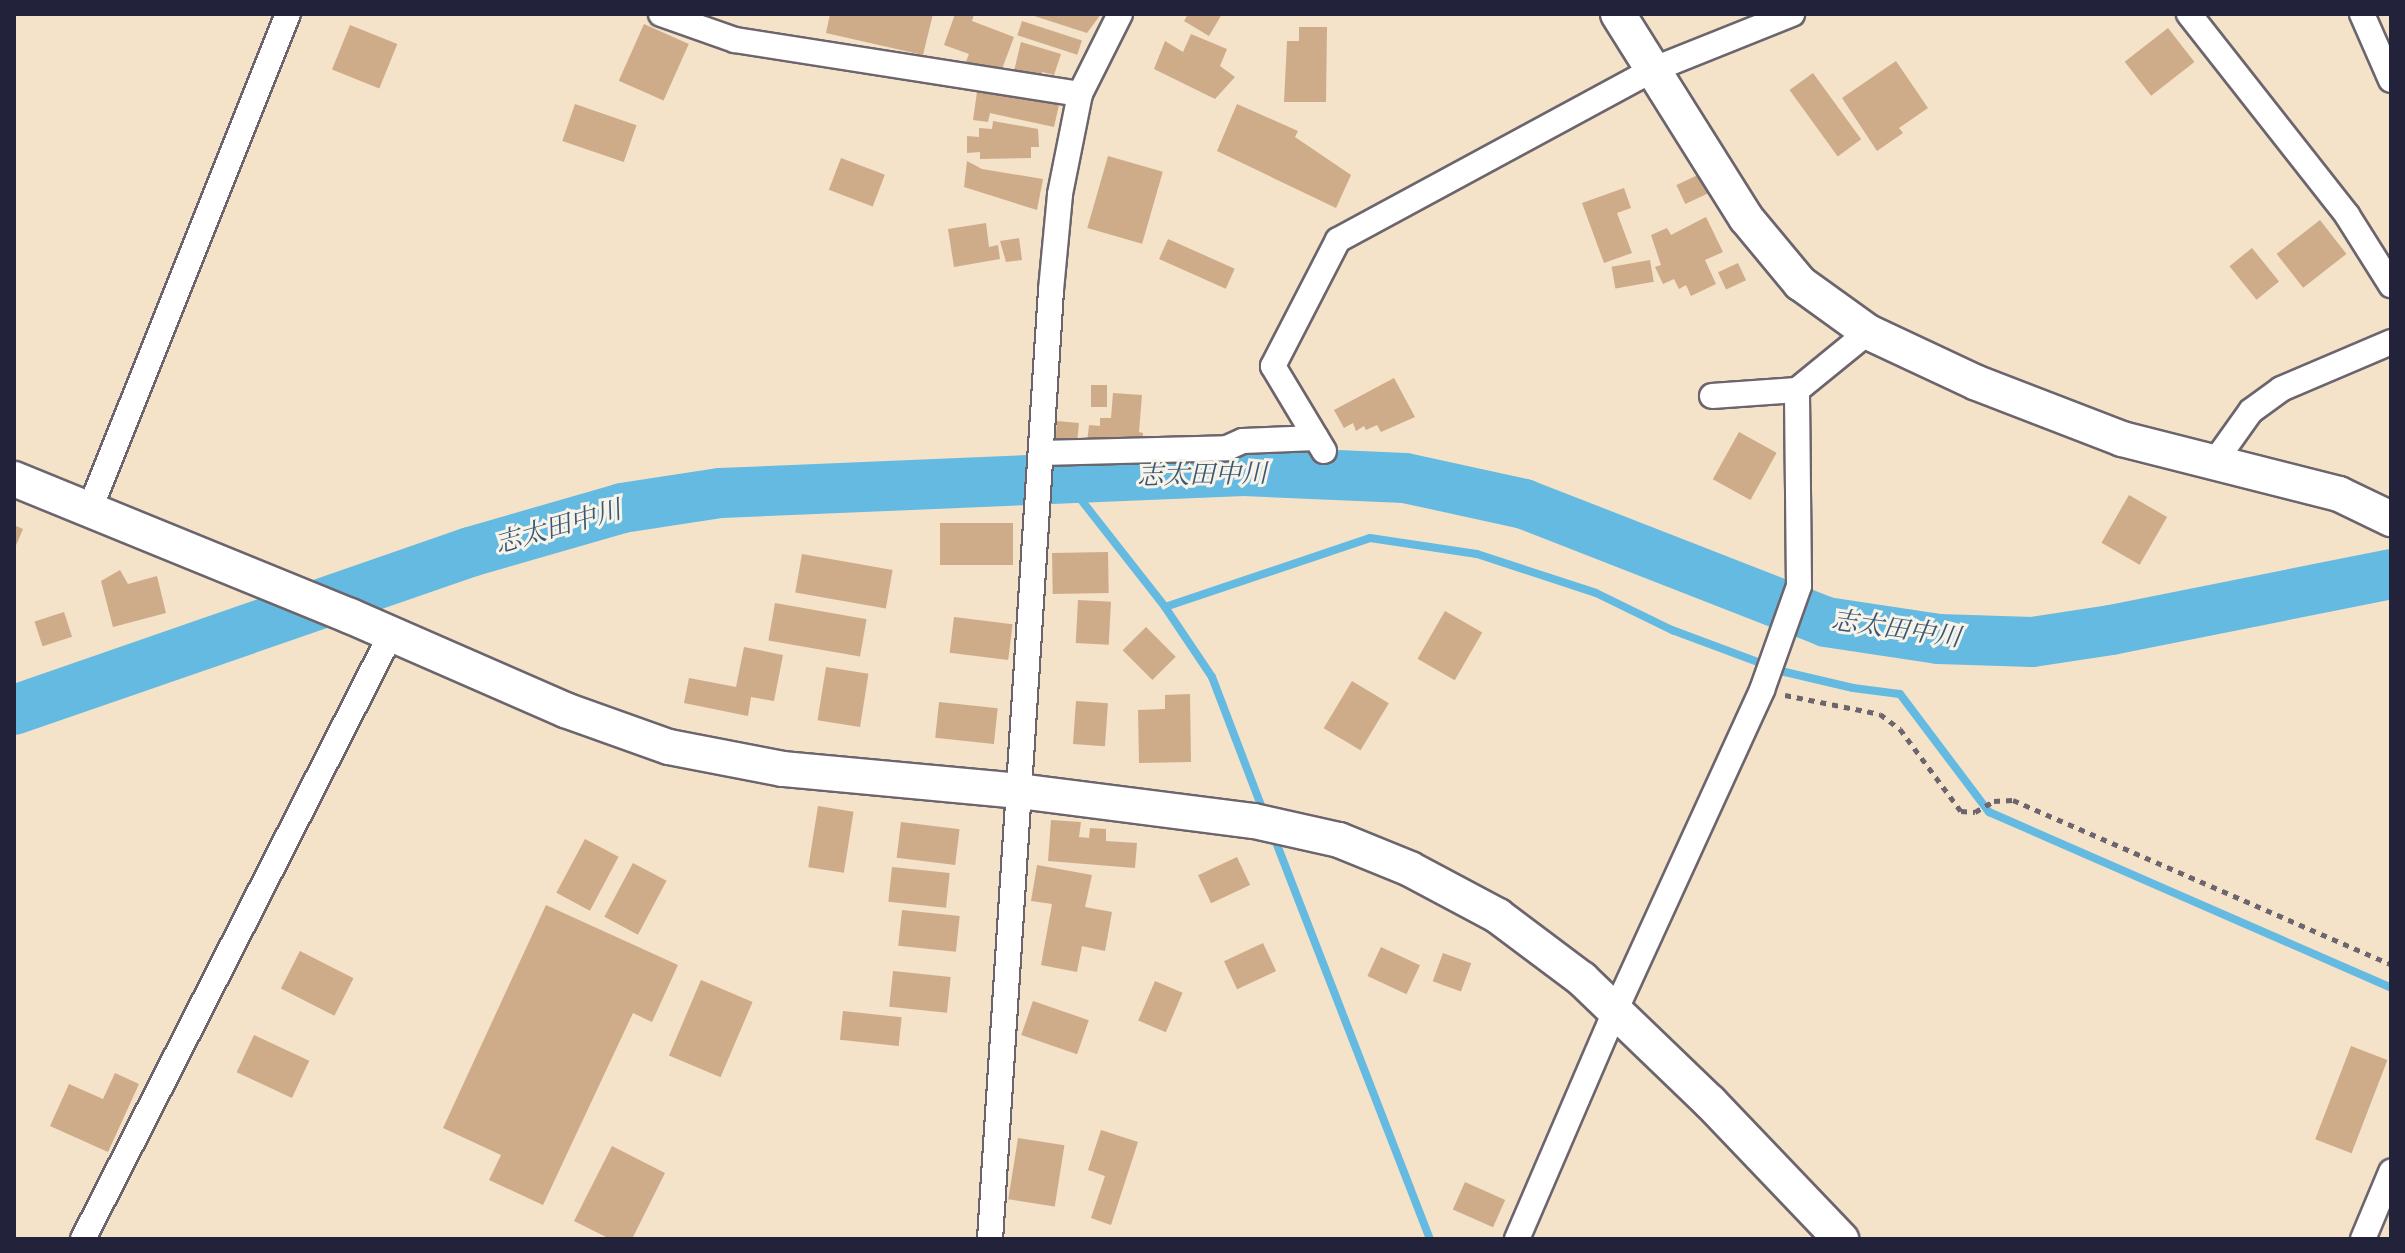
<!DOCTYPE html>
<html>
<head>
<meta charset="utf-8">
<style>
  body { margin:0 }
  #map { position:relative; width:2405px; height:1253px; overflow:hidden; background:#f4e2c9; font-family:"IM FELL Great Primer","Noto Serif JP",serif }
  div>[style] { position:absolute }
  .stream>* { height:8px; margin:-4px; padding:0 4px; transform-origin:4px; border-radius:4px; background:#64bae1 }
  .river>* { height:50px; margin:-25px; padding:0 25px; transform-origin:25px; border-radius:25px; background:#64bae1 }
  .building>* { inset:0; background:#ceac89; transform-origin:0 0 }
  .path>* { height:5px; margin-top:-2.5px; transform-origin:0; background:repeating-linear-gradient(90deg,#6c656d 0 6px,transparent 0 12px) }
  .roads { filter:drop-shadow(2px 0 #6c656d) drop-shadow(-2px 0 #6c656d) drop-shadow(0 2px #6c656d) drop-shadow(0 -2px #6c656d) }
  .street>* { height:24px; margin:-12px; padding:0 12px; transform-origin:12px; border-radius:12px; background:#fff }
  .secondary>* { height:34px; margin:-17px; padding:0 17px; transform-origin:17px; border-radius:17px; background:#fff }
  span { translate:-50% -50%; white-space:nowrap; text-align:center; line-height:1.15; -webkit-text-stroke:6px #f7f3e8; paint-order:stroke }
  .water-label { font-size:26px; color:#395775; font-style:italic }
  .frame { position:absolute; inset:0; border:16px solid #22223b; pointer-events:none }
</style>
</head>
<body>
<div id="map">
  <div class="stream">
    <div style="left:1064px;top:478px;width:164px;rotate:51.9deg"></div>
    <div style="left:1165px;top:607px;width:84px;rotate:56.1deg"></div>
    <div style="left:1212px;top:677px;width:146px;rotate:69.1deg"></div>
    <div style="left:1165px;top:607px;width:216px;rotate:-18.6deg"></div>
    <div style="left:1370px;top:538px;width:108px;rotate:8.5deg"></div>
    <div style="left:1477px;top:554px;width:125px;rotate:18.1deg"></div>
    <div style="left:1596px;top:593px;width:85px;rotate:26deg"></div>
    <div style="left:1672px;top:630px;width:121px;rotate:20.4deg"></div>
    <div style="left:1785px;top:672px;width:70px;rotate:13.2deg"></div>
    <div style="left:1853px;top:688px;width:47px;rotate:7.3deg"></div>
    <div style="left:1900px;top:694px;width:148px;rotate:53deg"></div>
    <div style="left:1989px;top:812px;width:439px;rotate:23.6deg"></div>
    <div style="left:1274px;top:837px;width:431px;rotate:68.8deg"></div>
  </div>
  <div class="river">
    <div style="left:14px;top:710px;width:483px;rotate:-19.1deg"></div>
    <div style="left:470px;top:552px;width:158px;rotate:-16.1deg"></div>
    <div style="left:622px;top:508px;width:99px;rotate:-8.7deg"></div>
    <div style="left:720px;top:493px;width:524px;rotate:-2.4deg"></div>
    <div style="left:1244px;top:471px;width:161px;rotate:2.5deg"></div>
    <div style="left:1405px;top:478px;width:122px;rotate:12.3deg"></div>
    <div style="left:1524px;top:504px;width:324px;rotate:21.3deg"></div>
    <div style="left:1826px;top:622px;width:114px;rotate:8.6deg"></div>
    <div style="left:1939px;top:639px;width:93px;rotate:1.8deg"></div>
    <div style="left:2032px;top:642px;width:80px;rotate:-8.6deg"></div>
    <div style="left:2111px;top:630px;width:286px;rotate:-11.3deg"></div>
  </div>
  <div class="building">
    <div style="clip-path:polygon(830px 14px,933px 14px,923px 55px,826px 33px)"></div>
    <div style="clip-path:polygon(955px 14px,974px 14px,972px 21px,1014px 37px,999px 77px,965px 64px,969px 54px,944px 45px)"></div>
    <div style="clip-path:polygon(1028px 14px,1101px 14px,1087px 33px)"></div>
    <div style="clip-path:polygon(1188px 14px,1222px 14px,1209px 36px,1184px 21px)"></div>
    <div style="left:1022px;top:21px;width:63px;height:15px;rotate:18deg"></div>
    <div style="left:644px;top:24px;width:49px;height:62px;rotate:24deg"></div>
    <div style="left:350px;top:25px;width:51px;height:48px;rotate:22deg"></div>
    <div style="clip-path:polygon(1299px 27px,1327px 27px,1326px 102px,1284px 102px,1287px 41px,1299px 41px)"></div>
    <div style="left:2168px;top:28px;width:43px;height:55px;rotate:52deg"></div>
    <div style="clip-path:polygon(1191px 34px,1227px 49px,1220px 66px,1235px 77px,1215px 99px,1154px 69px,1165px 41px,1183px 52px)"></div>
    <div style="clip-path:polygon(1021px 42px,1061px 54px,1054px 75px,1042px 72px,1040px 78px,1014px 71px)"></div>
    <div style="clip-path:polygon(1896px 61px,1928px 108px,1899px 128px,1903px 133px,1877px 151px,1842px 98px)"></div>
    <div style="left:1813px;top:73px;width:82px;height:29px;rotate:54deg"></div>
    <div style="clip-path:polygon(978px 85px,1059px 105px,1054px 127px,990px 113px,988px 122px,973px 120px)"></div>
    <div style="left:575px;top:104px;width:65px;height:39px;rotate:19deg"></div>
    <div style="clip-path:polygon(1237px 104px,1298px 131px,1295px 137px,1351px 175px,1336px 208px,1217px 151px)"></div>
    <div style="clip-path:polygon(993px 121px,1038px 129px,1039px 147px,1031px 147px,1031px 158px,980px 159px,980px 152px,967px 153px,967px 136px,979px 137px,979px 128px,992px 129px)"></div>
    <div style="left:1108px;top:156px;width:57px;height:75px;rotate:16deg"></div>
    <div style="left:841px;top:158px;width:47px;height:34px;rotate:21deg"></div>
    <div style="clip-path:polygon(967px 161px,982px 169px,1043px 179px,1037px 210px,964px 187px)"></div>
    <div style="left:1700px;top:174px;width:21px;height:26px;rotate:65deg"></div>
    <div style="clip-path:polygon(1624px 188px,1631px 208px,1617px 213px,1632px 253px,1604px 263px,1582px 203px)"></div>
    <div style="clip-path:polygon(1706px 217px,1723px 252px,1705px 260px,1716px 284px,1691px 296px,1686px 285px,1679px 289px,1674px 279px,1663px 284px,1655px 267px,1661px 265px,1651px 235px,1667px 228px,1671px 235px)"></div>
    <div style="left:2320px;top:220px;width:43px;height:55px;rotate:52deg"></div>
    <div style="clip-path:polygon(986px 223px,989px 247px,998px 245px,1000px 259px,954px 267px,948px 229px)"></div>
    <div style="clip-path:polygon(1019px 238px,1022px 260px,1006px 262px,1000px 241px)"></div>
    <div style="left:1168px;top:239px;width:73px;height:22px;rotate:24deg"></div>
    <div style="left:2252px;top:248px;width:43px;height:29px;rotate:51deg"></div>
    <div style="left:1650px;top:260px;width:22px;height:39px;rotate:80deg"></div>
    <div style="left:1738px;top:263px;width:19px;height:22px;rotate:65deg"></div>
    <div style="clip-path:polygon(1394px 378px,1415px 417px,1381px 432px,1377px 425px,1366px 430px,1364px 426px,1356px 431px,1353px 423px,1344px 428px,1334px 410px)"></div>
    <div style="left:1091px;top:385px;width:16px;height:22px"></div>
    <div style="clip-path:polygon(1113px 393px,1142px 395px,1139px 432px,1143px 433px,1143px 447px,1087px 443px,1089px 425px,1100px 426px,1100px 418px,1111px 418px)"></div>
    <div style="left:1057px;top:421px;width:22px;height:24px;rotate:5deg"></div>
    <div style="left:1739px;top:432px;width:43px;height:54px;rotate:29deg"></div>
    <div style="left:2129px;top:495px;width:44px;height:55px;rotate:30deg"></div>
    <div style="left:1013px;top:523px;width:42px;height:73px;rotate:90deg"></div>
    <div style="clip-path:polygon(14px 525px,23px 529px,14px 550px)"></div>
    <div style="left:1108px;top:552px;width:41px;height:56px;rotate:89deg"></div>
    <div style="left:802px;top:554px;width:92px;height:39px;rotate:10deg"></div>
    <div style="clip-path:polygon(120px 570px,128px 584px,157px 576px,166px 613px,113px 627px,101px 581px)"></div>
    <div style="left:1078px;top:600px;width:33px;height:43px;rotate:3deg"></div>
    <div style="left:775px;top:603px;width:93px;height:38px;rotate:10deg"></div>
    <div style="left:1445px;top:611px;width:43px;height:55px;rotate:30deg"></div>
    <div style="left:64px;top:612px;width:26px;height:31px;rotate:72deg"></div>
    <div style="left:954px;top:617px;width:59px;height:36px;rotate:7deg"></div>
    <div style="left:1146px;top:627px;width:42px;height:33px;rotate:45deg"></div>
    <div style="clip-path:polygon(744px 647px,783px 655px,774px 701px,751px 697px,748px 716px,684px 703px,689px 678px,736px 687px)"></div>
    <div style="left:826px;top:667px;width:43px;height:54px;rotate:9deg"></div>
    <div style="left:1352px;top:681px;width:43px;height:55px;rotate:31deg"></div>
    <div style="clip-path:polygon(1190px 694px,1191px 762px,1139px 763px,1138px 710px,1165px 709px,1165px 695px)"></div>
    <div style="left:1076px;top:701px;width:32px;height:43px;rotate:4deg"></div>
    <div style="left:939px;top:702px;width:59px;height:36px;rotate:6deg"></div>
    <div style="left:818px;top:806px;width:36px;height:62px;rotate:9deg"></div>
    <div style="clip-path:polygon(1051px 820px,1081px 822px,1079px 837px,1089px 838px,1090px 828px,1106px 829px,1106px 841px,1137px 843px,1135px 868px,1048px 861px)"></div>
    <div style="left:901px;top:822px;width:59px;height:36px;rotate:7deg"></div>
    <div style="left:585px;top:839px;width:38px;height:61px;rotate:28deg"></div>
    <div style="left:1237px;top:857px;width:31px;height:43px;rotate:65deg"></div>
    <div style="left:633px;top:863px;width:38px;height:61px;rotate:28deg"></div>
    <div style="clip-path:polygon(1037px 865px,1092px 875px,1085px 907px,1112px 912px,1105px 951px,1082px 946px,1077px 972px,1041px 965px,1052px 904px,1031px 901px)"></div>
    <div style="left:892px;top:867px;width:58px;height:35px;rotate:6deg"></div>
    <div style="clip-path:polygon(546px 905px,678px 965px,652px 1022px,633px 1013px,543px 1205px,489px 1180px,501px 1155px,443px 1128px)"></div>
    <div style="left:902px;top:910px;width:58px;height:36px;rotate:6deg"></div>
    <div style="left:1263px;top:943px;width:31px;height:43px;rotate:65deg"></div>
    <div style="left:1381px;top:947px;width:43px;height:32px;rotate:25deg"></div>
    <div style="left:300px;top:951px;width:60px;height:42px;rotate:27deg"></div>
    <div style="left:1443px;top:953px;width:30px;height:30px;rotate:20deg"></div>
    <div style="left:893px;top:971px;width:58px;height:36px;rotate:6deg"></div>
    <div style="left:701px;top:980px;width:56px;height:82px;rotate:23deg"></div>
    <div style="left:1155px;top:981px;width:30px;height:43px;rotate:23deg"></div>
    <div style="left:1033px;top:1001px;width:59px;height:36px;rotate:19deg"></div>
    <div style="left:843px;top:1011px;width:59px;height:29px;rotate:6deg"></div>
    <div style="left:254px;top:1035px;width:61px;height:41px;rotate:25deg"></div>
    <div style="left:2351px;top:1046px;width:39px;height:100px;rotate:21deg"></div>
    <div style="clip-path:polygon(115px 1073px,139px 1084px,108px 1152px,50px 1126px,69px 1084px,103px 1099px)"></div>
    <div style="clip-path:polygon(1101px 1130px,1138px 1142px,1111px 1225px,1091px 1218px,1105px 1176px,1088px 1170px)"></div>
    <div style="left:1018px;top:1138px;width:47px;height:62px;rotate:9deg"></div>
    <div style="clip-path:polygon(612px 1146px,665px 1173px,632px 1239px,610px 1239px,574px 1221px)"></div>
    <div style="left:1465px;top:1182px;width:44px;height:30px;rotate:24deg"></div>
  </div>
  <div class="path">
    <div style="left:1785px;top:695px;width:97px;rotate:11.3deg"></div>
    <div style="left:1880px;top:714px;width:25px;rotate:37deg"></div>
    <div style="left:1900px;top:729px;width:102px;rotate:53.4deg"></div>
    <div style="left:1961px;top:811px;width:14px;rotate:4deg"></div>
    <div style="left:1975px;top:812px;width:22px;rotate:-30deg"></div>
    <div style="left:1994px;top:801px;width:19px;rotate:-3deg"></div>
    <div style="left:2013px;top:800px;width:412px;rotate:23.5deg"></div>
  </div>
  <div class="roads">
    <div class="street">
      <div style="left:661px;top:14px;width:78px;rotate:19.4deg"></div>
      <div style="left:735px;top:40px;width:349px;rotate:8.9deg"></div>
      <div style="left:2189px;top:14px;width:256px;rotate:51.8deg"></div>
      <div style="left:2347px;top:215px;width:83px;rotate:57.8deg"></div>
      <div style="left:2362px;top:14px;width:72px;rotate:66.3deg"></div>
      <div style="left:1712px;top:396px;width:85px;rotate:-4deg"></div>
      <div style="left:1797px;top:390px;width:92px;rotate:-39.2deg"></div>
      <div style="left:1324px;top:451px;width:99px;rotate:-121deg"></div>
      <div style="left:1273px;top:366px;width:142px;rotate:-62.7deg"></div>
      <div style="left:1338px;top:240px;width:357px;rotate:-28.4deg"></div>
      <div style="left:1652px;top:70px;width:151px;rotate:-21.8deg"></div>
      <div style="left:1041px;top:453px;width:186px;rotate:-1.5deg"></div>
      <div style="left:1227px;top:448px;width:17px;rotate:-24deg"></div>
      <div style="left:1243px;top:441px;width:73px;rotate:-2.4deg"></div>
      <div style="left:2216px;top:460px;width:60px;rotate:-54.5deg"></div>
      <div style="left:2251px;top:411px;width:37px;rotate:-36deg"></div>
      <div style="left:2281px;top:389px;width:120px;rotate:-23.1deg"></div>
      <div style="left:89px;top:511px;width:535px;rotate:-68.18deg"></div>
      <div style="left:83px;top:1239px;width:679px;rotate:-63.02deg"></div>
      <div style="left:990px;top:1239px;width:951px;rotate:-86.32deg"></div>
      <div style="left:1051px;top:290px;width:96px;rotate:-84.6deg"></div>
      <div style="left:1060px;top:194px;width:102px;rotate:-78.7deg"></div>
      <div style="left:1080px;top:94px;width:89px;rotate:-63.4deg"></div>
      <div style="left:1517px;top:1239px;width:250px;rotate:-66.7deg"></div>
      <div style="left:1616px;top:1009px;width:351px;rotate:-65.4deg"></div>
      <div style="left:1762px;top:690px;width:110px;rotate:-70.4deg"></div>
      <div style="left:1799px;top:586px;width:196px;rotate:-90.6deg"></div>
      <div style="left:2363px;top:1239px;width:73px;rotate:-67.3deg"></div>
    </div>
    <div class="secondary">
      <div style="left:1618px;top:14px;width:241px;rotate:57.9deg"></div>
      <div style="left:1746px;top:218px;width:85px;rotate:50.3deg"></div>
      <div style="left:1800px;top:283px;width:84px;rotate:35.8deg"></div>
      <div style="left:1868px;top:332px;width:120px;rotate:25.1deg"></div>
      <div style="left:1977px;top:383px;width:155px;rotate:21.1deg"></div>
      <div style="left:2122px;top:439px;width:224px;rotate:14.2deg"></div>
      <div style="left:2339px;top:494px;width:58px;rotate:25.7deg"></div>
      <div style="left:14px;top:479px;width:363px;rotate:22.2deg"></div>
      <div style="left:350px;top:616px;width:235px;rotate:23.6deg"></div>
      <div style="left:565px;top:710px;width:110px;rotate:19.6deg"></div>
      <div style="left:669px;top:747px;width:116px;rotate:10.9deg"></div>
      <div style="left:783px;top:769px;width:237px;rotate:5.3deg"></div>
      <div style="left:1019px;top:791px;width:237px;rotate:7.3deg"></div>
      <div style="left:1254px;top:821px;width:87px;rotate:12.6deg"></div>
      <div style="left:1339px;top:840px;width:77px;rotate:22.2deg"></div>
      <div style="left:1410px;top:869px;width:100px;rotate:28.1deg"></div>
      <div style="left:1498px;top:916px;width:105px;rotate:36.9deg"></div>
      <div style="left:1582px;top:979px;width:178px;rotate:43.9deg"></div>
      <div style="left:1710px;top:1102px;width:190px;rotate:46.3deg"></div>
    </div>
  </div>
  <div class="water-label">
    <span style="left:1202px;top:475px;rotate:-1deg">志太田中川</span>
    <span style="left:558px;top:527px;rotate:-16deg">志太田中川</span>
    <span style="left:1896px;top:629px;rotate:8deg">志太田中川</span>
  </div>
  <div class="frame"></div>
</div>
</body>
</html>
